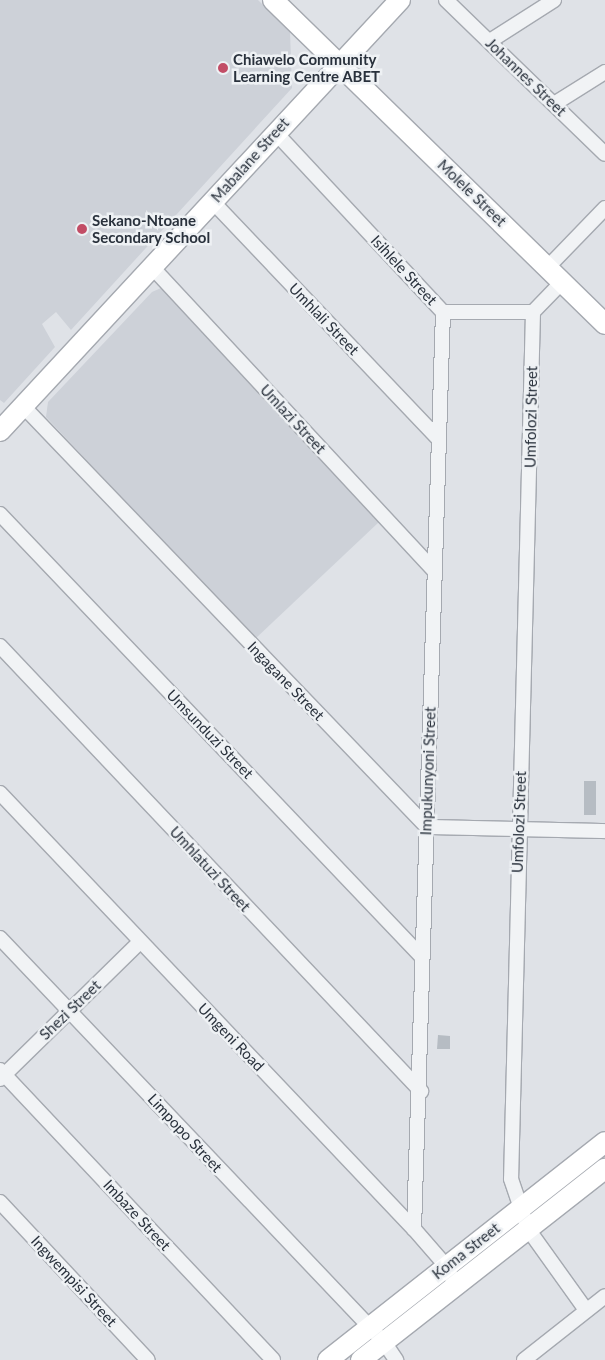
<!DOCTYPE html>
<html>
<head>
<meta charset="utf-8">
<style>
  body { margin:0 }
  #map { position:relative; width:605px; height:1360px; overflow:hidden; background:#dfe2e7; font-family:Lato,sans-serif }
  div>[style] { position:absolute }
  .built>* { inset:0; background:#cdd1d8 }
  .building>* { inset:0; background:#b6bcc3; transform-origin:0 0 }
  .roads { filter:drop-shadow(1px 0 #a5a9b0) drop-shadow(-1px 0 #a5a9b0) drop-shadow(0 1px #a5a9b0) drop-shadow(0 -1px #a5a9b0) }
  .street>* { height:14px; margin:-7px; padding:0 7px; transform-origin:7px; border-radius:7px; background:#f1f3f5 }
  .secondary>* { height:20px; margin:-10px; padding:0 10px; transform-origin:10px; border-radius:10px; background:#fff }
  .dots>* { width:14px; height:14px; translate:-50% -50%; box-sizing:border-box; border:2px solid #eef1f4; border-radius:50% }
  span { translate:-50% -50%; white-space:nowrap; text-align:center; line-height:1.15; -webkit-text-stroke:5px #eef1f4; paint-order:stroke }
  .poi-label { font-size:15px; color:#29313c; font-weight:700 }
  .left { translate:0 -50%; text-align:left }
  .street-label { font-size:15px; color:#29313c }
</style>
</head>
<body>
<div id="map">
  <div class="built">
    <div style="clip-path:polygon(0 0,258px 0,290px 32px,292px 88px,71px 330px,56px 312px,42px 324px,55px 347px,4px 403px,0 400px)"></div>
    <div style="clip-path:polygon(161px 288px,379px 522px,255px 639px,46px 417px,48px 402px,152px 292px)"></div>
  </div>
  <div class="building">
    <div style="left:584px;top:781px;width:12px;height:34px"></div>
    <div style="clip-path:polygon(438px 1035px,450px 1036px,450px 1049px,437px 1049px)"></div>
  </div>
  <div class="roads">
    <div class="street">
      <div style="left:446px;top:0;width:221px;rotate:44.1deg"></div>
      <div style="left:490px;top:41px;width:76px;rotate:-32.6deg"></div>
      <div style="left:554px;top:104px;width:60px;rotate:-32.1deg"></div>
      <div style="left:275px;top:132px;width:246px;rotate:47deg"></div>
      <div style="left:443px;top:312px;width:90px"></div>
      <div style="left:533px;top:312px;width:43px;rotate:-45.9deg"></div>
      <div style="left:212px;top:201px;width:326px;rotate:46.4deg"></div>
      <div style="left:152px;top:267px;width:414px;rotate:47.1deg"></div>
      <div style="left:548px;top:267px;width:82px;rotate:-46deg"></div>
      <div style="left:533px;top:312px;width:867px;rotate:91.45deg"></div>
      <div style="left:511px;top:1179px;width:53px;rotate:71.2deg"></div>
      <div style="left:528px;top:1229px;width:100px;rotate:54.4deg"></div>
      <div style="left:23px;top:406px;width:583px;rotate:46.18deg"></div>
      <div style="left:427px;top:827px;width:178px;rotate:1.3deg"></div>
      <div style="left:0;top:514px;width:609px;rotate:46.4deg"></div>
      <div style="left:0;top:646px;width:613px;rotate:46.59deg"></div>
      <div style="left:0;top:793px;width:601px;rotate:46.48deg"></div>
      <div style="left:414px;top:1229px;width:50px;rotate:49deg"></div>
      <div style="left:447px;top:1267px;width:20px;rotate:66deg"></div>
      <div style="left:0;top:938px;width:557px;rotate:46.45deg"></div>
      <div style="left:384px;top:1342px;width:22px;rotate:56deg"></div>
      <div style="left:0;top:1070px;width:398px;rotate:46.7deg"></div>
      <div style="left:0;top:1079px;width:196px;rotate:-44.4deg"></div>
      <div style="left:0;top:1202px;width:216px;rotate:46.9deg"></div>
      <div style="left:414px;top:1229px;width:917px;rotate:-88.19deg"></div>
      <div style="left:524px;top:1360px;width:103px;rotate:-38.3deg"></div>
    </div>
    <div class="secondary">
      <div style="left:273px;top:0;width:464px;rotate:44.3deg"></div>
      <div style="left:0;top:431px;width:588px;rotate:-47.14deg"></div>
      <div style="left:328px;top:1360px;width:352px;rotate:-38.2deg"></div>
      <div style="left:361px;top:1360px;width:310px;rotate:-38.1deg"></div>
    </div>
  </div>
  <div class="dots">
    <div style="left:223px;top:68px;background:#c24d66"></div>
    <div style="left:82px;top:229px;background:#c24d66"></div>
  </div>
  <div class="poi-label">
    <span class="left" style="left:233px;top:68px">Chiawelo Community<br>Learning Centre ABET</span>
    <span class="left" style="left:92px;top:229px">Sekano-Ntoane<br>Secondary School</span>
  </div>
  <div class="street-label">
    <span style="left:526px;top:77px;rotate:44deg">Johannes Street</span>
    <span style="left:250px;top:160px;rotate:-48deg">Mabalane Street</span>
    <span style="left:472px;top:193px;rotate:44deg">Molele Street</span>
    <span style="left:404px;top:270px;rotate:47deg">Isihlele Street</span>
    <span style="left:324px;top:319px;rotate:46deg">Umhlali Street</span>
    <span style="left:531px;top:417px;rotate:-89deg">Umfolozi Street</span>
    <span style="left:293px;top:419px;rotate:47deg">Umlazi Street</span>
    <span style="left:286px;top:681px;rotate:46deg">Ingagane Street</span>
    <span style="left:210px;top:734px;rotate:46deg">Umsunduzi Street</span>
    <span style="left:428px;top:771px;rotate:-88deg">Impukunyoni Street</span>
    <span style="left:519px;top:822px;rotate:-88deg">Umfolozi Street</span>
    <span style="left:210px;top:869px;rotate:47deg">Umhlatuzi Street</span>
    <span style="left:70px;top:1010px;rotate:-44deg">Shezi Street</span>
    <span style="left:231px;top:1037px;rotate:46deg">Umgeni Road</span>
    <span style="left:185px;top:1133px;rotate:47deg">Limpopo Street</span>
    <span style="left:137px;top:1215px;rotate:47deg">Imbaze Street</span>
    <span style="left:466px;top:1251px;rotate:-38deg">Koma Street</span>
    <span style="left:74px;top:1281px;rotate:47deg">Ingwempisi Street</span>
  </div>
</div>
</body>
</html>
